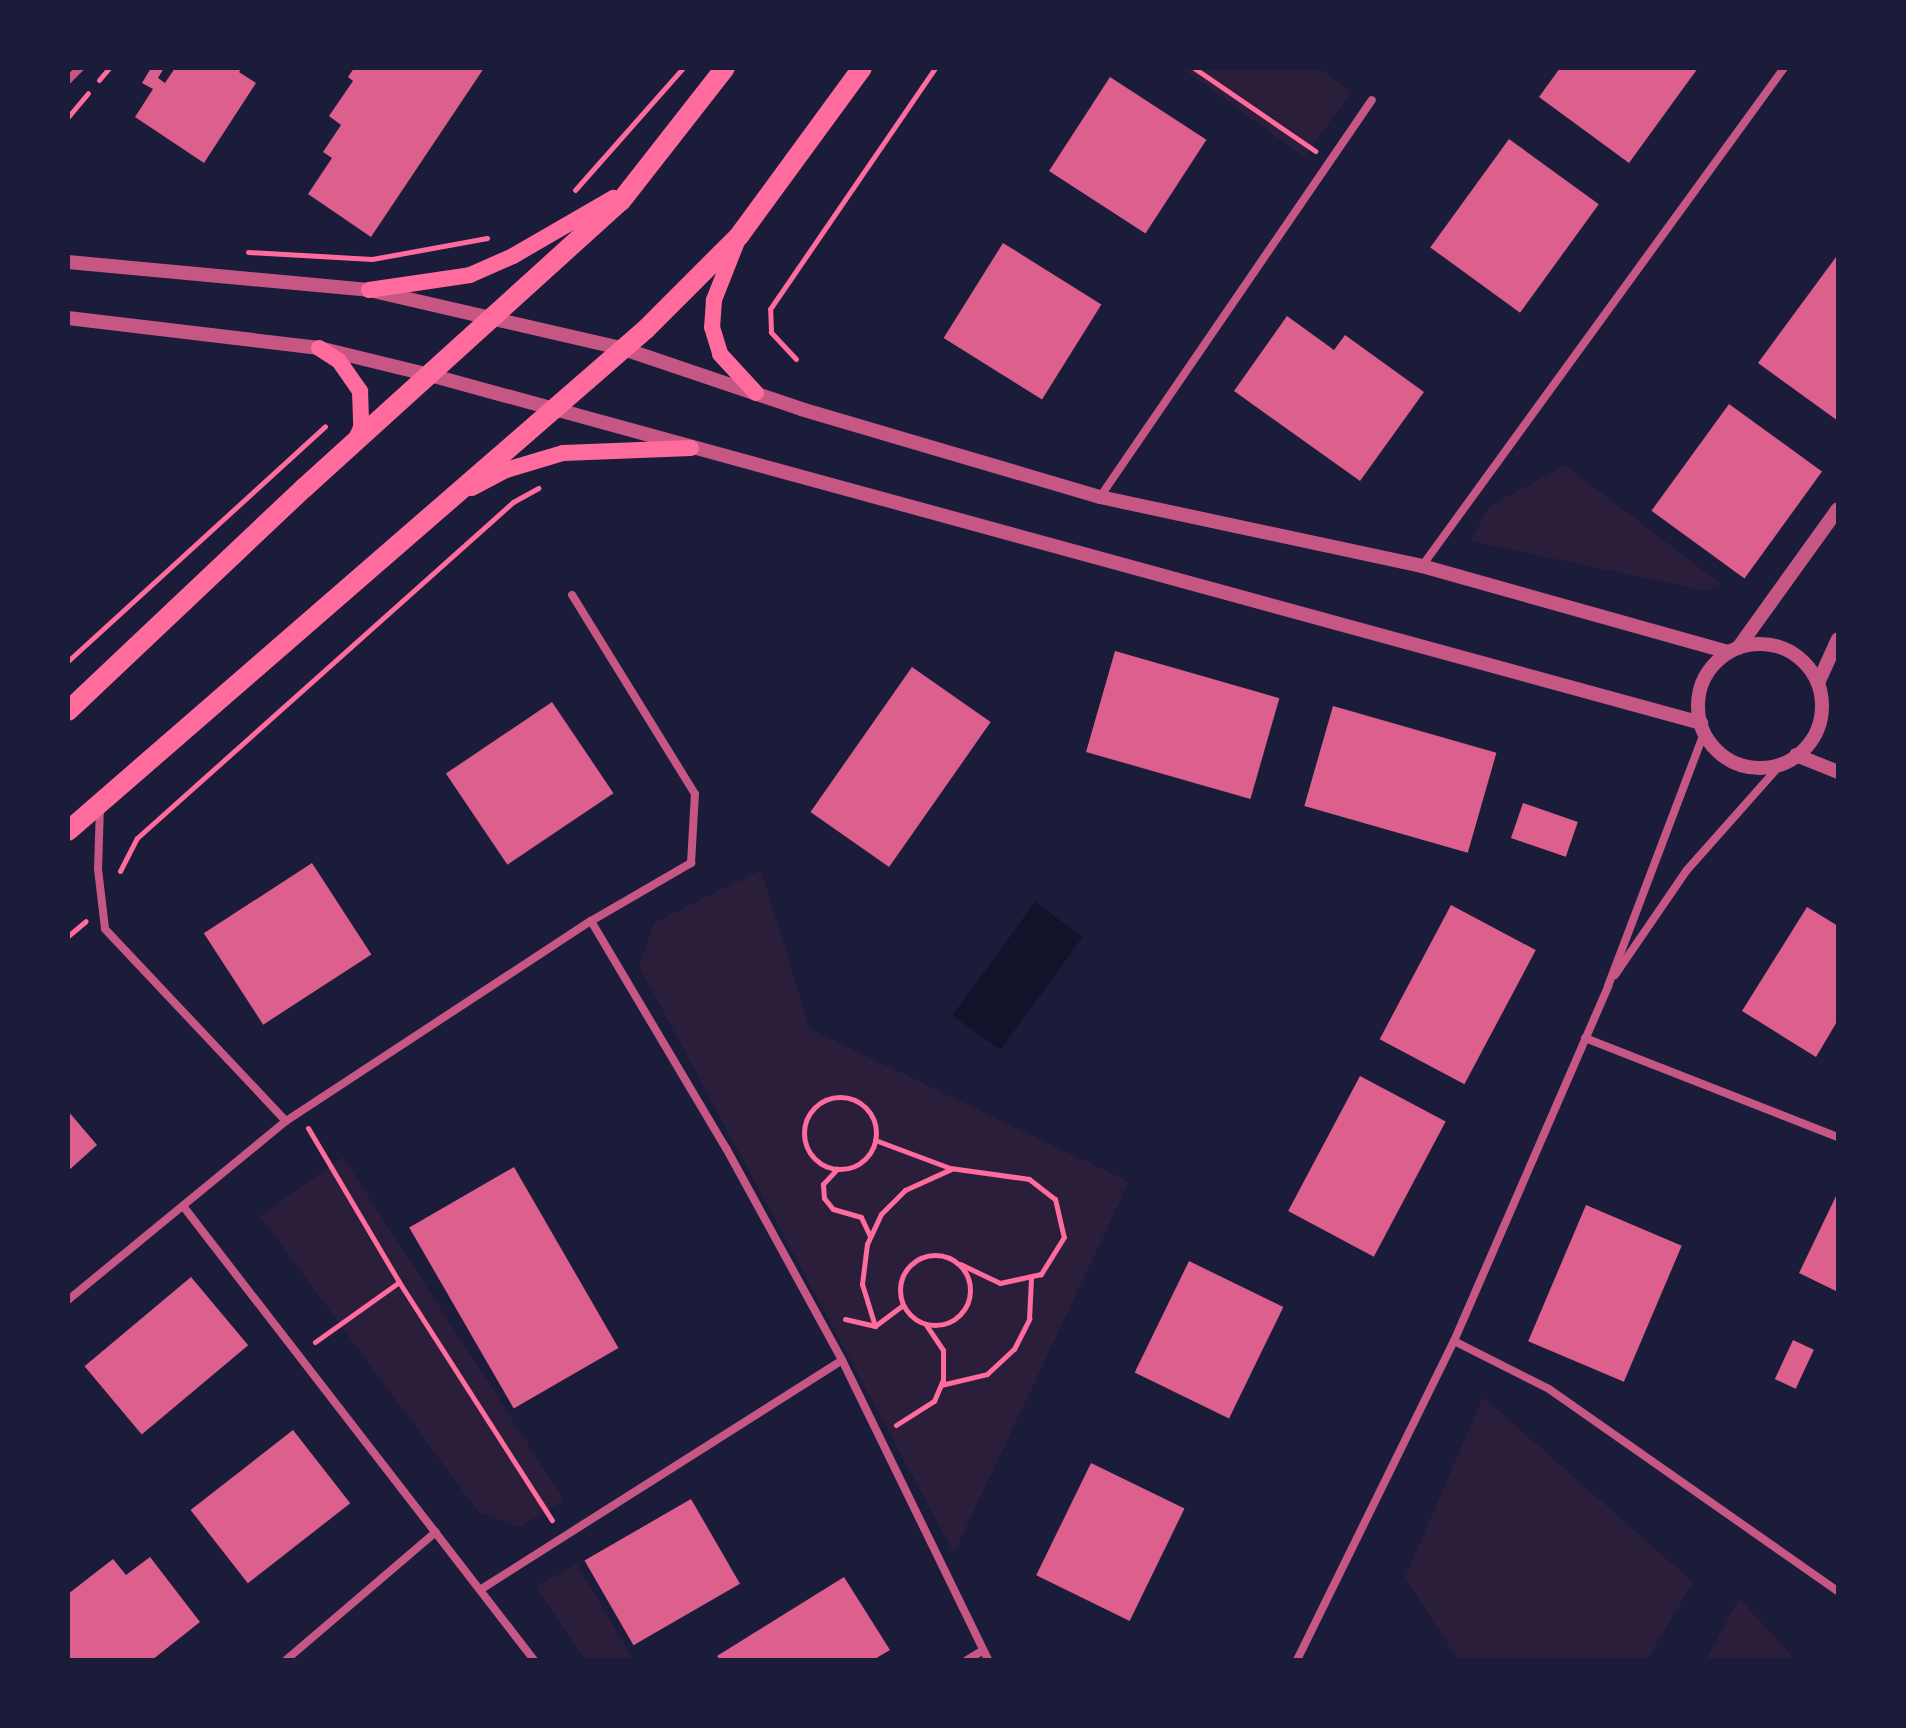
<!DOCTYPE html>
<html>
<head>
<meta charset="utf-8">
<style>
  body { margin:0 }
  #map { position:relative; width:1906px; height:1728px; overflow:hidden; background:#1b1b3a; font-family:"Work Sans",sans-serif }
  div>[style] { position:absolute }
  .green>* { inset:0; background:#2a1e3b }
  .water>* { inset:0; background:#12122b; transform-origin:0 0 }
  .building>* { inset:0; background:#dd5f8e; transform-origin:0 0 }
  .path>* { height:5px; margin:-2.5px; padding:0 2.5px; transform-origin:2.5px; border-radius:2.5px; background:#ff6b9d }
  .path>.ring { margin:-2.5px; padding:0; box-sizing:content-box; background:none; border:5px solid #ff6b9d; border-radius:50% }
  .minor>* { height:8px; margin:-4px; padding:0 4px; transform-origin:4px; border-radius:4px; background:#c65784 }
  .tertiary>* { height:14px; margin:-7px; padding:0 7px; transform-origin:7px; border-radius:7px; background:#c65784 }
  .tertiary>.ring { margin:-7px; padding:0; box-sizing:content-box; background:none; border:14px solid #c65784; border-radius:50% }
  .secondary>* { height:16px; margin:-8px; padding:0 8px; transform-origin:8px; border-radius:8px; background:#ff6b9d }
  .primary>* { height:20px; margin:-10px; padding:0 10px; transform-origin:10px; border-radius:10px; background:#ff6b9d }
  span { translate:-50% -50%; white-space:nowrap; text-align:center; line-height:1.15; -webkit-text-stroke:7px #1b1b3a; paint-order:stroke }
  .frame { position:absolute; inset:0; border:70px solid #1b1b3a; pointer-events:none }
</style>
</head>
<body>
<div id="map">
  <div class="green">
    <div style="clip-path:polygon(1182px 68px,1319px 68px,1352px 92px,1304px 157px)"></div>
    <div style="clip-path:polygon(1565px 465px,1722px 585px,1707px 591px,1470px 541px,1490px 506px)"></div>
    <div style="clip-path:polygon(761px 870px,810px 1029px,1129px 1182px,954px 1553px,639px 966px,654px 923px)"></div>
    <div style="clip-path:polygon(343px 1157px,564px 1500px,520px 1527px,479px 1513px,260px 1216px)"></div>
    <div style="clip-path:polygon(1483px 1397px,1693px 1582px,1647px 1660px,1458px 1660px,1405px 1577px)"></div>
    <div style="clip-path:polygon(577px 1564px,633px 1659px,631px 1660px,585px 1660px,536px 1586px)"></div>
    <div style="clip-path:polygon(1739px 1598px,1796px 1660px,1706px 1660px)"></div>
  </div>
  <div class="water">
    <div style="left:1035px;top:902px;width:59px;height:140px;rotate:36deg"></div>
  </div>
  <div class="building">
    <div style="clip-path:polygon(151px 68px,164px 68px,158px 78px,165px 83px,175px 68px,242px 68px,239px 72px,256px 83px,204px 163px,135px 117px,153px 89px,142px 83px)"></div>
    <div style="clip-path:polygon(354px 68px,484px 68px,371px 237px,308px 194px,332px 158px,323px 152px,341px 125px,329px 116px,353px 81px,348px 77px)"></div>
    <div style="clip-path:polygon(1560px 68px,1698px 68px,1629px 163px,1539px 97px)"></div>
    <div style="left:1110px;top:77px;width:115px;height:112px;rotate:33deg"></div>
    <div style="left:1509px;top:139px;width:111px;height:134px;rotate:36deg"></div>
    <div style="left:1003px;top:243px;width:116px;height:112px;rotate:32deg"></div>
    <div style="clip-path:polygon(1836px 257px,1838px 258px,1838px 421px,1758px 363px)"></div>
    <div style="clip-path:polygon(1287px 316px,1334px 350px,1345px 335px,1424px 392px,1360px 481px,1234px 391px)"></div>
    <div style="left:1729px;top:404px;width:115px;height:132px;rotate:36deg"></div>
    <div style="left:1115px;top:651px;width:171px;height:105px;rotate:16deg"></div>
    <div style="left:912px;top:667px;width:96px;height:177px;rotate:35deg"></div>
    <div style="left:552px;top:702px;width:110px;height:128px;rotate:56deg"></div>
    <div style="left:1333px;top:706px;width:170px;height:104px;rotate:16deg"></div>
    <div style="left:1523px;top:803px;width:58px;height:37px;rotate:19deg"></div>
    <div style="left:312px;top:863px;width:109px;height:129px;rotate:57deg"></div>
    <div style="left:1451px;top:905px;width:96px;height:152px;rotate:28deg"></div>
    <div style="clip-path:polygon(1807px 907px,1838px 926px,1838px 1020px,1816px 1057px,1742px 1011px)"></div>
    <div style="left:1360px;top:1076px;width:97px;height:153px;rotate:28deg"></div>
    <div style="clip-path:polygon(68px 1111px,97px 1145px,68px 1171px)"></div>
    <div style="left:514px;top:1167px;width:209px;height:121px;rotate:60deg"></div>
    <div style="clip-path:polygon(1838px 1192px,1838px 1292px,1799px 1273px)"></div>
    <div style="left:1586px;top:1205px;width:104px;height:148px;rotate:23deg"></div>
    <div style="left:1189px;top:1261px;width:105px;height:124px;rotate:26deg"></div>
    <div style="left:191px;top:1277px;width:89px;height:139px;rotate:50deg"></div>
    <div style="left:1793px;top:1340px;width:23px;height:43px;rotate:25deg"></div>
    <div style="left:293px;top:1430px;width:93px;height:130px;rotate:52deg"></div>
    <div style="left:1091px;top:1463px;width:104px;height:125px;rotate:26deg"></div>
    <div style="left:691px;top:1499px;width:98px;height:123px;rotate:60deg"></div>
    <div style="clip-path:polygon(150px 1557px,200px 1622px,152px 1660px,68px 1660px,68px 1594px,113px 1559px,126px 1575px)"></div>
    <div style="clip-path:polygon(844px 1577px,890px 1650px,873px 1660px,720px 1660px,717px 1656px)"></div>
  </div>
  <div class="path">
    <div style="left:1194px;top:68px;width:147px;rotate:34.4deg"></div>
    <div style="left:99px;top:80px;width:16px;rotate:-50deg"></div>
    <div style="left:68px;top:117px;width:31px;rotate:-50deg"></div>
    <div style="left:575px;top:190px;width:163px;rotate:-48.5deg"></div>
    <div style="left:248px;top:252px;width:124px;rotate:3.2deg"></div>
    <div style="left:372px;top:259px;width:117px;rotate:-10.3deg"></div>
    <div style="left:796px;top:359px;width:37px;rotate:-133deg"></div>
    <div style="left:771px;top:332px;width:23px;rotate:-92deg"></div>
    <div style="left:770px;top:309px;width:292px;rotate:-55.6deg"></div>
    <div style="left:68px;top:661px;width:348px;rotate:-42.4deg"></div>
    <div style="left:120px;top:871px;width:37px;rotate:-63deg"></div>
    <div style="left:137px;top:838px;width:504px;rotate:-41.78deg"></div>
    <div style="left:513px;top:502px;width:29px;rotate:-29deg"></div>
    <div style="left:68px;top:936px;width:23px;rotate:-40deg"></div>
    <div class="ring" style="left:804px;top:1097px;width:67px;height:67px"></div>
    <div style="left:308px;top:1128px;width:179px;rotate:59.4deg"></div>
    <div style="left:399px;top:1282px;width:283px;rotate:57.3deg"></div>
    <div style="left:875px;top:1140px;width:80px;rotate:20.5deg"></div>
    <div style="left:950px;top:1168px;width:80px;rotate:7.9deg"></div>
    <div style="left:1029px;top:1179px;width:33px;rotate:38deg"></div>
    <div style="left:1055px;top:1199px;width:39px;rotate:77deg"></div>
    <div style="left:1064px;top:1237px;width:44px;rotate:121.9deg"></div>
    <div style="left:1041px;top:1274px;width:42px;rotate:167.6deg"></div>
    <div style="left:1000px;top:1283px;width:44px;rotate:-154.6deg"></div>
    <div style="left:837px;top:1169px;width:21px;rotate:133deg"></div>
    <div style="left:823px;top:1184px;width:14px;rotate:86deg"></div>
    <div style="left:824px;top:1198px;width:14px;rotate:51deg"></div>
    <div style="left:833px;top:1209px;width:29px;rotate:16deg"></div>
    <div style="left:861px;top:1217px;width:21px;rotate:65deg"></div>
    <div class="ring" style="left:900px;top:1255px;width:65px;height:65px"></div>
    <div style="left:845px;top:1319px;width:31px;rotate:13deg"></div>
    <div style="left:875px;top:1326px;width:35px;rotate:-37deg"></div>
    <div style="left:875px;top:1326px;width:44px;rotate:-107.2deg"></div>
    <div style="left:862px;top:1284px;width:40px;rotate:-82.9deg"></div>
    <div style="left:867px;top:1244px;width:33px;rotate:-65deg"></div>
    <div style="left:881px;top:1214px;width:34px;rotate:-45deg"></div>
    <div style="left:905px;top:1190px;width:51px;rotate:-24.5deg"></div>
    <div style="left:315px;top:1342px;width:103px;rotate:-35.5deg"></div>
    <div style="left:941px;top:1385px;width:47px;rotate:-13.4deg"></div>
    <div style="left:987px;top:1374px;width:37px;rotate:-43deg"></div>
    <div style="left:1014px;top:1349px;width:34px;rotate:-63deg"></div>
    <div style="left:1029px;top:1319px;width:41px;rotate:-87.2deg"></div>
    <div style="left:896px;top:1425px;width:45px;rotate:-32.3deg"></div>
    <div style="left:934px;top:1401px;width:23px;rotate:-67deg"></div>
    <div style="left:943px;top:1380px;width:30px;rotate:-90deg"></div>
    <div style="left:943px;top:1350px;width:30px;rotate:-124deg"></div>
  </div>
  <div class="minor">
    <div style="left:68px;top:80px;width:17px;rotate:-45deg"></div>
    <div style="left:1100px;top:497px;width:481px;rotate:-55.6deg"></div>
    <div style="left:1422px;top:566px;width:616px;rotate:-53.99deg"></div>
    <div style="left:100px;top:806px;width:63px;rotate:91.8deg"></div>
    <div style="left:98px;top:869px;width:60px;rotate:83.3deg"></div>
    <div style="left:105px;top:929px;width:264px;rotate:46.7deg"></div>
    <div style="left:591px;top:921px;width:264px;rotate:59.3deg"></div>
    <div style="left:726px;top:1148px;width:242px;rotate:61.3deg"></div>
    <div style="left:842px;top:1360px;width:334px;rotate:64deg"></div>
    <div style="left:1615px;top:975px;width:127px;rotate:-55.6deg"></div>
    <div style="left:1687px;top:870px;width:142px;rotate:-48.4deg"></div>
    <div style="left:1585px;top:1038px;width:272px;rotate:21.4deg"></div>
    <div style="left:183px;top:1206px;width:574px;rotate:52.29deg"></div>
    <div style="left:68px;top:1300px;width:282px;rotate:-39.4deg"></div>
    <div style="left:286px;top:1121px;width:365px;rotate:-33.3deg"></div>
    <div style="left:591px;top:921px;width:116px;rotate:-30.1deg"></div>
    <div style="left:691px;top:863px;width:69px;rotate:-86.7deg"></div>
    <div style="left:695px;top:794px;width:234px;rotate:-121.7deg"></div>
    <div style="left:1454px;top:1341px;width:106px;rotate:26.8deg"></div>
    <div style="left:1549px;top:1389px;width:353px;rotate:35deg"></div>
    <div style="left:483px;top:1588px;width:425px;rotate:-32.4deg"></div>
    <div style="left:286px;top:1660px;width:197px;rotate:-40.5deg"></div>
    <div style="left:967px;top:1660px;width:17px;rotate:-31deg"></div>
    <div style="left:1297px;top:1660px;width:356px;rotate:-63.8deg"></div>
    <div style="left:1454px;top:1341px;width:387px;rotate:-66.5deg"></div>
    <div style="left:1608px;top:986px;width:271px;rotate:-69.2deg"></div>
  </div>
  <div class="tertiary">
    <div style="left:68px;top:262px;width:302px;rotate:5.3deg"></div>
    <div style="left:369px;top:290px;width:262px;rotate:13deg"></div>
    <div style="left:624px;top:349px;width:187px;rotate:18.7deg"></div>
    <div style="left:801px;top:409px;width:312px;rotate:16.4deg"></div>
    <div style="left:1100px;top:497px;width:329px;rotate:12.1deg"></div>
    <div style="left:1422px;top:566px;width:318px;rotate:15.7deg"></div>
    <div style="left:68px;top:318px;width:253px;rotate:6.8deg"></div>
    <div style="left:319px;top:348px;width:114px;rotate:13.7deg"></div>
    <div style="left:430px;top:375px;width:1318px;rotate:15.31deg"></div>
    <div class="ring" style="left:1698px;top:644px;width:110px;height:110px"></div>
    <div style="left:1738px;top:648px;width:171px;rotate:-54.3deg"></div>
    <div style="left:1818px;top:683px;width:48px;rotate:-65.6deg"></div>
    <div style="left:1796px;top:755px;width:45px;rotate:22deg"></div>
  </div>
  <div class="secondary">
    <div style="left:738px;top:239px;width:66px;rotate:111.5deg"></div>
    <div style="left:714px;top:300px;width:27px;rotate:94deg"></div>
    <div style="left:712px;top:327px;width:28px;rotate:73deg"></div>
    <div style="left:720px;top:354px;width:53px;rotate:47.3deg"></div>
    <div style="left:369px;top:290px;width:102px;rotate:-8.4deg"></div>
    <div style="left:470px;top:275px;width:47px;rotate:-23.8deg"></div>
    <div style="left:513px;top:256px;width:116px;rotate:-30.1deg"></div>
    <div style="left:319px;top:348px;width:24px;rotate:33deg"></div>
    <div style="left:339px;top:361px;width:37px;rotate:55deg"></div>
    <div style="left:360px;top:391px;width:37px;rotate:88deg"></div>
    <div style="left:361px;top:428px;width:17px;rotate:115deg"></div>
    <div style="left:472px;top:488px;width:38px;rotate:-28deg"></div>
    <div style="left:506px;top:470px;width:59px;rotate:-16.6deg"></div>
    <div style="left:563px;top:453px;width:128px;rotate:-2.2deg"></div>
  </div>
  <div class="primary">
    <div style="left:68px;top:711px;width:325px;rotate:-43.4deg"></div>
    <div style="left:304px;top:488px;width:428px;rotate:-42.2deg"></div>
    <div style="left:621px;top:201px;width:169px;rotate:-52deg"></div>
    <div style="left:68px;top:831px;width:764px;rotate:-40.97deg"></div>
    <div style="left:645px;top:330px;width:133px;rotate:-45deg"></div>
    <div style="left:739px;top:236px;width:208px;rotate:-53.8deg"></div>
  </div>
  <div class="frame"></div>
</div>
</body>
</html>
